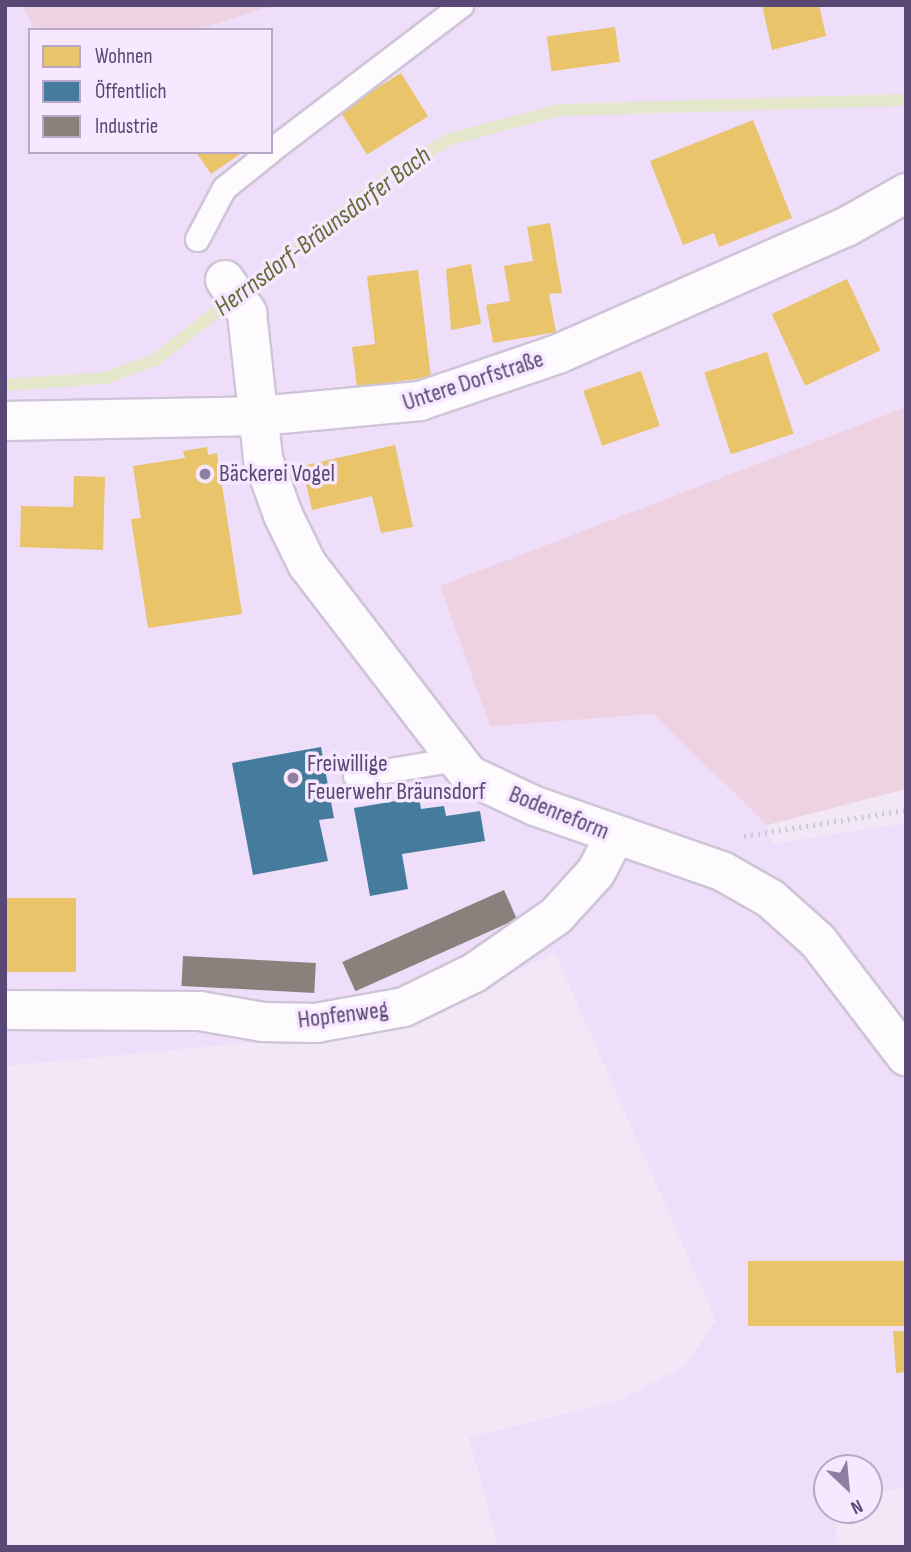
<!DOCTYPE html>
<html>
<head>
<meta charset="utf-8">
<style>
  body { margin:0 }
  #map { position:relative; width:911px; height:1552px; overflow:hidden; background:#f1e7f7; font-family:"Sofia Sans Condensed",sans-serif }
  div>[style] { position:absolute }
  .residential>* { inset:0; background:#eedef9 }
  .green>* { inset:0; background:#eed2e2 }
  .homes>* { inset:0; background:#e9c46a; transform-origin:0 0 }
  .public>* { inset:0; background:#457b9d }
  .industry>* { inset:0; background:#8a817c; transform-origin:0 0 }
  .stream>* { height:12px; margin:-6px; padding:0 6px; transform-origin:6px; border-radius:6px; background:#e4e7c9 }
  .path>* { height:4.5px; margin-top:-2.25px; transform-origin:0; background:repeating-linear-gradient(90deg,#cfc9d7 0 2px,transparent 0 7px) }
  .roads { filter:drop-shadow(2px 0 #cfc5d8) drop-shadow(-2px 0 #cfc5d8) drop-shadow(0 2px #cfc5d8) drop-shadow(0 -2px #cfc5d8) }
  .service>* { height:23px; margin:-11.5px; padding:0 11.5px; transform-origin:11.5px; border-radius:11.5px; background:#fdfbfe }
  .minor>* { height:38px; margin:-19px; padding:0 19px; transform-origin:19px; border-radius:19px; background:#fdfbfe }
  .tertiary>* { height:38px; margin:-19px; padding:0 19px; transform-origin:19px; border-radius:19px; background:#fdfbfe }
  .dots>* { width:19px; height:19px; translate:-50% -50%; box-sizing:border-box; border:4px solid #f7e8ff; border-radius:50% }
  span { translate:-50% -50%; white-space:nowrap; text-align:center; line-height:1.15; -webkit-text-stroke:7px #f7e8ff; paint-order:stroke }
  .street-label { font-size:24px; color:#594775 }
  .poi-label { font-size:24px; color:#594775 }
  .left { translate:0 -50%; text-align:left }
  .water-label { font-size:26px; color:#626d35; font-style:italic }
  .frame { position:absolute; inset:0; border:7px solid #594775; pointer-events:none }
  .legend { position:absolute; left:28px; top:28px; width:245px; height:126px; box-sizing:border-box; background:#f7e8ff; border:2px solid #b8a8c8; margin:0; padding:9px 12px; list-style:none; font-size:21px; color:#594775 }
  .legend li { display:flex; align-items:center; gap:14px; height:35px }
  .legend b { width:35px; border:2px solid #b8a8c8 }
  .north { position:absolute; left:813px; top:1454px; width:70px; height:70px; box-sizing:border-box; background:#f7e8ff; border:2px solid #b8a8c8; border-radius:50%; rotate:154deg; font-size:19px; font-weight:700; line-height:28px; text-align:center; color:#594775 }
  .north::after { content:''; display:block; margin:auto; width:24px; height:32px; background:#8e7fa2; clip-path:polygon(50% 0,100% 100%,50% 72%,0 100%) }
</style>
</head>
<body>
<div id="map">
  <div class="residential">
    <div style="clip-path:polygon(5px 5px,22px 5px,35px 30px,30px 30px,30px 152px,271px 152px,271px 30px,197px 30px,275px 5px,906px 5px,906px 407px,440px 587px,490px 725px,653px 714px,767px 825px,772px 844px,906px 823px,906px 1488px,869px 1493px,869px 1468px,827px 1468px,827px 1510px,833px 1510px,837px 1544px,498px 1547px,469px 1437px,617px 1402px,686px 1365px,716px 1320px,555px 952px,404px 1028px,5px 1066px)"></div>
  </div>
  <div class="green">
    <div style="clip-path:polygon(22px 5px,275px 5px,197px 30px,35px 30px)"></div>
    <div style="clip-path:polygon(906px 407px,906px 789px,767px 825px,653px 714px,490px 726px,440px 586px)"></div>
  </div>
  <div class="homes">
    <div style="clip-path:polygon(762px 5px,819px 5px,826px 36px,772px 50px)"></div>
    <div style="left:615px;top:27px;width:35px;height:69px;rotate:82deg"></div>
    <div style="left:401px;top:73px;width:51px;height:72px;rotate:58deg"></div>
    <div style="clip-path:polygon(753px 120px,792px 218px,719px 247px,714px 233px,683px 245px,650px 161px)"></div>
    <div style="clip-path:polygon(196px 152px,243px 152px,211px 174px)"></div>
    <div style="clip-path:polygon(550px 223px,562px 293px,549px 294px,556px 332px,493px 343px,486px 305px,510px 301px,504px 266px,533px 261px,527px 227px)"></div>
    <div style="clip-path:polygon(471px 264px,481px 324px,451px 330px,446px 269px)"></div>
    <div style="clip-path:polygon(418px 270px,431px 377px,357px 387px,352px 347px,375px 344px,367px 276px)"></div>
    <div style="left:847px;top:279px;width:79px;height:83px;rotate:65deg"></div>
    <div style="left:767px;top:352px;width:86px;height:66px;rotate:72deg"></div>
    <div style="left:641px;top:371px;width:58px;height:61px;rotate:71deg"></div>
    <div style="clip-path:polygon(395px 445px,413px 527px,381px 533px,372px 496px,312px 510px,302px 466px)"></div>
    <div style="clip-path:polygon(207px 447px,208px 455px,217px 453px,242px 614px,148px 628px,131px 519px,141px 518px,133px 466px,185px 458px,183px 451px)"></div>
    <div style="clip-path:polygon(74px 476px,105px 477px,103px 550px,20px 547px,21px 506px,73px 507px)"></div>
    <div style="left:5px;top:898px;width:71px;height:74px"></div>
    <div style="left:906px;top:1261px;width:65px;height:158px;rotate:90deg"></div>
    <div style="clip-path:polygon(893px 1331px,906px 1331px,906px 1372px,896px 1373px)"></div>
  </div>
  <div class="public">
    <div style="clip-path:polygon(321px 747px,334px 818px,319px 820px,328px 861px,253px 875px,232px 763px)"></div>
    <div style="clip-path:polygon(419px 797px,421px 809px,444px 806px,446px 816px,480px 811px,485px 841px,402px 854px,408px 889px,370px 896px,354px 808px)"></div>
  </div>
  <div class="industry">
    <div style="left:504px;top:890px;width:32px;height:177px;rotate:66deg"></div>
    <div style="left:183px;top:956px;width:133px;height:30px;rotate:3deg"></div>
  </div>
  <div class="stream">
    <div style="left:5px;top:385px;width:100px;rotate:-4deg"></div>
    <div style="left:105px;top:378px;width:53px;rotate:-19.8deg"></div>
    <div style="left:155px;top:360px;width:300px;rotate:-38.2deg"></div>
    <div style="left:391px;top:174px;width:69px;rotate:-30.7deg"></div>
    <div style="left:450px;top:139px;width:114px;rotate:-14.8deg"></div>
    <div style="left:560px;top:110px;width:346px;rotate:-1.7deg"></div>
  </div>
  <div class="path">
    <div style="left:744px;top:836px;width:164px;rotate:-9.1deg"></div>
  </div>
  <div class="roads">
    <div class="service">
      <div style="left:271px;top:150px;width:239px;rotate:-37.3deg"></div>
      <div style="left:197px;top:239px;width:58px;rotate:-62.1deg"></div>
      <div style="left:224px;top:188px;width:58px;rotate:-38.7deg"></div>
      <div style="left:355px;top:776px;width:102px;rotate:-9.6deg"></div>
    </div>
    <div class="minor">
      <div style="left:225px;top:280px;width:40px;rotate:56deg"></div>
      <div style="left:247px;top:313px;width:147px;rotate:83.7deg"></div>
      <div style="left:263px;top:459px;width:59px;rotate:70.3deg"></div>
      <div style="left:283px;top:515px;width:55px;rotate:63.9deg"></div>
      <div style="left:307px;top:564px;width:266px;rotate:52.5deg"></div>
      <div style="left:469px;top:775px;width:73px;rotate:25.2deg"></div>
      <div style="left:535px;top:806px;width:198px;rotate:19.2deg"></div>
      <div style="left:722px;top:871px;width:56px;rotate:29.7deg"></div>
      <div style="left:771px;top:899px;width:63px;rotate:41.8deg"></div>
      <div style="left:818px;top:941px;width:145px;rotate:52.6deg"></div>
      <div style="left:5px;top:1010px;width:195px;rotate:0.3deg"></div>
      <div style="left:200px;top:1011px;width:64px;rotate:9.9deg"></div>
      <div style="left:263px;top:1022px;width:53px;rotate:1.1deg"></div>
      <div style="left:316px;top:1023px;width:89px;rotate:-10.3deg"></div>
      <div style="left:404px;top:1007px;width:78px;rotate:-25.9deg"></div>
      <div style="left:474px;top:973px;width:100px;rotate:-34.8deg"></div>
      <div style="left:556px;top:916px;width:59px;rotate:-47.7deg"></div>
      <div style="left:596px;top:872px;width:41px;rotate:-62.2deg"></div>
    </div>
    <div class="tertiary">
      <div style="left:5px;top:421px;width:254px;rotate:-1.1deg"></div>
      <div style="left:259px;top:416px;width:162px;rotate:-5.3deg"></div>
      <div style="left:420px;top:401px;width:146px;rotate:-18.8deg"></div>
      <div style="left:558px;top:354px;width:315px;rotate:-23.8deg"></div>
      <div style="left:846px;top:227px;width:69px;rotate:-29.5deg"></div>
    </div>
  </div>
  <div class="dots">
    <div style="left:205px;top:474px;background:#8e7fa2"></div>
    <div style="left:293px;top:778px;background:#8e7fa2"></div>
  </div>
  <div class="street-label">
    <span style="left:473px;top:381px;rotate:-18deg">Untere Dorfstraße</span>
    <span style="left:559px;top:813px;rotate:22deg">Bodenreform</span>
    <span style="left:343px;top:1015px;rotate:-7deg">Hopfenweg</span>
  </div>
  <div class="poi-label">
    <span class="left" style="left:219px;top:474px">Bäckerei Vogel</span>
    <span class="left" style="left:307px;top:778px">Freiwillige<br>Feuerwehr Bräunsdorf</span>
  </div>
  <div class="water-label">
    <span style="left:323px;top:232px;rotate:-37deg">Herrnsdorf-Bräunsdorfer Bach</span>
  </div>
  <div class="frame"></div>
  <ul class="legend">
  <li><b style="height:19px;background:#e9c46a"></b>Wohnen</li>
  <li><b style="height:19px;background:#457b9d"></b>Öffentlich</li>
  <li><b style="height:19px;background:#8a817c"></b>Industrie</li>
  </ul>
  <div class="north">N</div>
</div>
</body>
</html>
